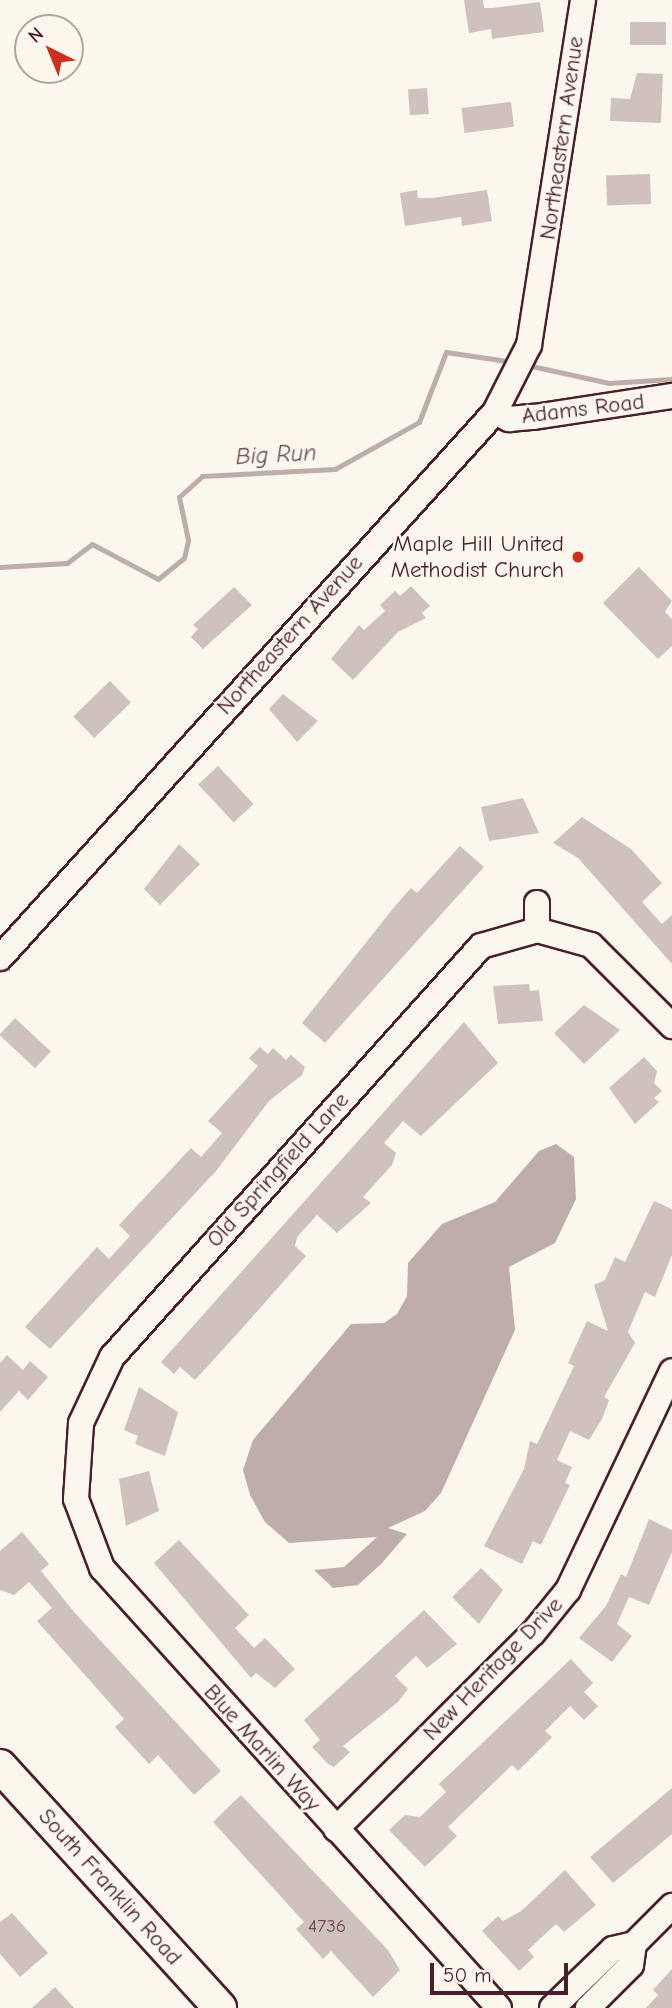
<!DOCTYPE html>
<html>
<head>
<meta charset="utf-8">
<style>
  body { margin:0 }
  #map { position:relative; width:672px; height:2008px; overflow:hidden; background:#fbf7ec; font-family:"Comic Neue",sans-serif }
  div>[style] { position:absolute }
  .water>* { inset:0; background:#bfadaa }
  .stream>* { height:5px; margin:-2.5px; padding:0 2.5px; transform-origin:2.5px; border-radius:2.5px; background:#bfadaa }
  .building>* { inset:0; background:#cfc2bc; transform-origin:0 0 }
  .roads { filter:drop-shadow(2px 0 #4a1f2b) drop-shadow(-2px 0 #4a1f2b) drop-shadow(0 2px #4a1f2b) drop-shadow(0 -2px #4a1f2b) }
  .minor>* { height:24px; margin:-12px; padding:0 12px; transform-origin:12px; border-radius:12px; background:#fbf7ec }
  .major>* { height:32px; margin:-16px; padding:0 16px; transform-origin:16px; border-radius:16px; background:#fbf7ec }
  .dots>* { width:19px; height:19px; translate:-50% -50%; box-sizing:border-box; border:4px solid #fbf7ec; border-radius:50% }
  span { translate:-50% -50%; white-space:nowrap; text-align:center; line-height:1.15; -webkit-text-stroke:5px #fbf7ec; paint-order:stroke }
  .number-label { font-size:19px; color:#6b484f }
  .number-label span { -webkit-text-stroke-width:0 }
  .street-label { font-size:23px; color:#4a1f2b }
  .poi-label { font-size:23px; color:#4a1f2b }
  .right { translate:-100% -50%; text-align:right }
  .water-label { font-size:24px; color:#6d4a51; font-style:italic }
  .north { position:absolute; left:14px; top:14px; width:70px; height:70px; box-sizing:border-box; background:#fbf7ec; border:2px solid #b4a19f; border-radius:50%; rotate:317deg; font-size:19px; font-weight:700; line-height:28px; text-align:center; color:#4a1f2b }
  .north::after { content:''; display:block; margin:auto; width:24px; height:32px; background:#c8321e; clip-path:polygon(50% 0,100% 100%,50% 72%,0 100%) }
  .scale { position:absolute; left:430px; top:1963px; width:138px; height:32px; box-sizing:border-box; border:4px solid #4a1f2b; border-top:0; padding-left:9px; font-size:21px; line-height:24px; white-space:nowrap; color:#4a1f2b; -webkit-text-stroke:5px #fbf7ec; paint-order:stroke }
</style>
</head>
<body>
<div id="map">
  <div class="water">
    <div style="clip-path:polygon(556px 1144px,574px 1157px,576px 1199px,555px 1243px,509px 1267px,515px 1330px,441px 1493px,425px 1511px,388px 1528px,407px 1534px,381px 1564px,358px 1585px,333px 1588px,314px 1570px,344px 1567px,377px 1537px,289px 1543px,265px 1522px,250px 1495px,243px 1470px,253px 1440px,351px 1324px,384px 1323px,397px 1314px,407px 1296px,408px 1263px,442px 1224px,495px 1202px,539px 1151px)"></div>
  </div>
  <div class="stream">
    <div style="left:527px;top:365px;width:84px;rotate:12.4deg"></div>
    <div style="left:609px;top:383px;width:63px;rotate:-3.6deg"></div>
    <div style="left:0;top:567px;width:67px;rotate:-3.4deg"></div>
    <div style="left:67px;top:563px;width:31px;rotate:-37deg"></div>
    <div style="left:92px;top:544px;width:75px;rotate:27.9deg"></div>
    <div style="left:158px;top:579px;width:33px;rotate:-39deg"></div>
    <div style="left:184px;top:558px;width:18px;rotate:-77deg"></div>
    <div style="left:188px;top:540px;width:44px;rotate:-101.8deg"></div>
    <div style="left:179px;top:497px;width:31px;rotate:-42deg"></div>
    <div style="left:202px;top:476px;width:133px;rotate:-3deg"></div>
    <div style="left:335px;top:469px;width:96px;rotate:-29.2deg"></div>
    <div style="left:419px;top:422px;width:75px;rotate:-68.9deg"></div>
    <div style="left:446px;top:352px;width:69px;rotate:8.4deg"></div>
  </div>
  <div class="building">
    <div style="clip-path:polygon(464px 0,483px 0,484px 8px,493px 8px,540px 2px,544px 32px,492px 39px,491px 29px,469px 33px)"></div>
    <div style="left:666px;top:22px;width:23px;height:36px;rotate:90deg"></div>
    <div style="clip-path:polygon(637px 73px,663px 74px,661px 123px,610px 121px,611px 98px,630px 99px)"></div>
    <div style="left:427px;top:88px;width:26px;height:19px;rotate:86deg"></div>
    <div style="left:511px;top:102px;width:25px;height:50px;rotate:83deg"></div>
    <div style="left:650px;top:174px;width:30px;height:44px;rotate:88deg"></div>
    <div style="clip-path:polygon(417px 190px,418px 198px,432px 198px,487px 190px,492px 221px,462px 226px,461px 217px,405px 226px,400px 193px)"></div>
    <div style="clip-path:polygon(639px 567px,672px 601px,665px 612px,672px 619px,672px 646px,658px 659px,603px 603px)"></div>
    <div style="clip-path:polygon(411px 586px,430px 606px,422px 613px,426px 618px,398px 632px,353px 680px,331px 659px,359px 625px,364px 630px,385px 611px,380px 605px,395px 591px,400px 596px)"></div>
    <div style="clip-path:polygon(234px 587px,252px 605px,203px 649px,191px 637px,198px 629px,193px 625px)"></div>
    <div style="left:110px;top:681px;width:30px;height:51px;rotate:46deg"></div>
    <div style="clip-path:polygon(283px 694px,318px 721px,297px 742px,269px 709px)"></div>
    <div style="left:218px;top:766px;width:52px;height:27px;rotate:47deg"></div>
    <div style="clip-path:polygon(523px 798px,539px 833px,489px 841px,481px 807px)"></div>
    <div style="clip-path:polygon(582px 817px,631px 849px,662px 883px,642px 902px,662px 924px,672px 915px,672px 964px,578px 858px,553px 843px)"></div>
    <div style="clip-path:polygon(179px 844px,200px 864px,160px 905px,144px 889px)"></div>
    <div style="clip-path:polygon(460px 846px,484px 867px,325px 1043px,302px 1023px,395px 906px,411px 888px,417px 893px)"></div>
    <div style="clip-path:polygon(529px 984px,530px 991px,539px 990px,543px 1021px,498px 1024px,493px 986px)"></div>
    <div style="clip-path:polygon(584px 1005px,620px 1030px,584px 1064px,554px 1033px)"></div>
    <div style="left:15px;top:1018px;width:49px;height:23px;rotate:43deg"></div>
    <div style="clip-path:polygon(464px 1022px,498px 1063px,421px 1136px,403px 1121px,384px 1143px,396px 1153px,392px 1165px,363px 1197px,371px 1203px,337px 1233px,317px 1215px,297px 1237px,295px 1246px,306px 1256px,238px 1333px,195px 1380px,180px 1367px,174px 1374px,161px 1362px)"></div>
    <div style="clip-path:polygon(260px 1047px,268px 1054px,273px 1048px,286px 1060px,291px 1055px,305px 1067px,302px 1075px,269px 1101px,216px 1171px,50px 1349px,25px 1327px,97px 1247px,109px 1259px,130px 1236px,119px 1225px,191px 1148px,201px 1157px,222px 1133px,208px 1121px,258px 1066px,249px 1058px)"></div>
    <div style="clip-path:polygon(644px 1057px,657px 1071px,654px 1083px,662px 1091px,654px 1098px,659px 1102px,635px 1124px,609px 1088px)"></div>
    <div style="clip-path:polygon(654px 1201px,672px 1209px,672px 1255px,655px 1297px,645px 1292px,628px 1332px,635px 1343px,604px 1397px,609px 1400px,602px 1419px,589px 1440px,570px 1431px,557px 1460px,572px 1467px,565px 1483px,570px 1485px,541px 1545px,533px 1541px,522px 1564px,484px 1546px,524px 1469px,530px 1441px,537px 1444px,574px 1366px,568px 1363px,587px 1321px,608px 1331px,594px 1285px,605px 1280px,615px 1257px,625px 1262px)"></div>
    <div style="clip-path:polygon(7px 1355px,23px 1370px,30px 1361px,48px 1377px,28px 1400px,19px 1391px,0 1412px,0 1363px)"></div>
    <div style="clip-path:polygon(139px 1387px,178px 1412px,165px 1456px,135px 1444px,138px 1436px,124px 1430px)"></div>
    <div style="clip-path:polygon(149px 1471px,159px 1511px,126px 1526px,119px 1479px)"></div>
    <div style="clip-path:polygon(649px 1519px,672px 1530px,672px 1552px,649px 1605px,629px 1597px,617px 1624px,632px 1636px,612px 1662px,579px 1638px,606px 1606px,621px 1574px,626px 1577px)"></div>
    <div style="clip-path:polygon(22px 1532px,49px 1564px,41px 1571px,75px 1613px,221px 1771px,194px 1795px,158px 1755px,149px 1764px,115px 1727px,124px 1719px,37px 1621px,52px 1608px,29px 1582px,14px 1595px,0 1590px,0 1551px)"></div>
    <div style="clip-path:polygon(179px 1540px,249px 1615px,235px 1628px,254px 1648px,265px 1638px,295px 1669px,275px 1688px,256px 1673px,251px 1678px,154px 1563px)"></div>
    <div style="clip-path:polygon(481px 1568px,503px 1590px,479px 1624px,452px 1597px)"></div>
    <div style="clip-path:polygon(424px 1610px,457px 1644px,427px 1668px,416px 1656px,395px 1676px,408px 1689px,398px 1702px,343px 1746px,350px 1752px,334px 1767px,328px 1764px,312px 1747px,320px 1740px,304px 1720px)"></div>
    <div style="clip-path:polygon(571px 1659px,593px 1683px,584px 1692px,598px 1706px,584px 1720px,570px 1706px,545px 1731px,552px 1737px,518px 1771px,512px 1765px,448px 1827px,457px 1836px,425px 1867px,389px 1830px,405px 1815px,420px 1817px,446px 1792px,439px 1784px)"></div>
    <div style="clip-path:polygon(672px 1788px,672px 1834px,613px 1883px,590px 1857px)"></div>
    <div style="clip-path:polygon(241px 1795px,388px 1950px,400px 1970px,373px 1997px,331px 1951px,323px 1959px,296px 1929px,304px 1922px,213px 1822px)"></div>
    <div style="clip-path:polygon(565px 1870px,596px 1905px,564px 1932px,556px 1924px,528px 1950px,534px 1957px,519px 1971px,482px 1931px,498px 1916px,503px 1921px,521px 1911px)"></div>
    <div style="clip-path:polygon(12px 1913px,48px 1953px,20px 1977px,0 1954px,0 1922px)"></div>
    <div style="clip-path:polygon(672px 1969px,672px 2008px,646px 2008px,658px 1995px,653px 1990px)"></div>
    <div style="clip-path:polygon(55px 1987px,74px 2008px,32px 2008px)"></div>
  </div>
  <div class="roads">
    <div class="minor">
      <div style="left:495px;top:412px;width:16px;rotate:27deg"></div>
      <div style="left:509px;top:419px;width:25px;rotate:-5deg"></div>
      <div style="left:534px;top:417px;width:140px;rotate:-8.7deg"></div>
      <div style="left:537px;top:903px;width:27px;rotate:90deg"></div>
      <div style="left:0;top:958px;width:737px;rotate:-47.8deg"></div>
      <div style="left:495px;top:412px;width:75px;rotate:-63.1deg"></div>
      <div style="left:529px;top:345px;width:349px;rotate:-81.1deg"></div>
      <div style="left:336px;top:1829px;width:278px;rotate:-44.9deg"></div>
      <div style="left:533px;top:1633px;width:55px;rotate:-50.9deg"></div>
      <div style="left:568px;top:1590px;width:242px;rotate:-64.6deg"></div>
      <div style="left:634px;top:1944px;width:54px;rotate:-45deg"></div>
      <div style="left:499px;top:2008px;width:593px;rotate:-132.06deg"></div>
      <div style="left:102px;top:1568px;width:74px;rotate:-110.6deg"></div>
      <div style="left:76px;top:1499px;width:76px;rotate:-86.2deg"></div>
      <div style="left:81px;top:1423px;width:73px;rotate:-64.8deg"></div>
      <div style="left:112px;top:1357px;width:552px;rotate:-48.08deg"></div>
      <div style="left:481px;top:946px;width:58px;rotate:-15.9deg"></div>
      <div style="left:537px;top:930px;width:56px;rotate:15.5deg"></div>
      <div style="left:591px;top:945px;width:115px;rotate:45deg"></div>
      <div style="left:552px;top:2008px;width:85px;rotate:-44deg"></div>
      <div style="left:613px;top:1949px;width:22px;rotate:-13deg"></div>
      <div style="left:634px;top:1944px;width:21px;rotate:98deg"></div>
      <div style="left:631px;top:1965px;width:61px;rotate:135deg"></div>
    </div>
    <div class="major">
      <div style="left:0;top:1766px;width:327px;rotate:47.7deg"></div>
    </div>
  </div>
  <div class="dots">
    <div style="left:578px;top:557px;background:#c8321e"></div>
  </div>
  <div class="number-label">
    <span style="left:327px;top:1927px">4736</span>
  </div>
  <div class="street-label">
    <span style="left:562px;top:138px;rotate:-82deg">Northeastern Avenue</span>
    <span style="left:583px;top:409px;rotate:-7deg">Adams Road</span>
    <span style="left:290px;top:635px;rotate:-48deg">Northeastern Avenue</span>
    <span style="left:278px;top:1170px;rotate:-48deg">Old Springfield Lane</span>
    <span style="left:493px;top:1669px;rotate:-46deg">New Heritage Drive</span>
    <span style="left:262px;top:1748px;rotate:48deg">Blue Marlin Way</span>
    <span style="left:110px;top:1887px;rotate:48deg">South Franklin Road</span>
  </div>
  <div class="poi-label">
    <span class="right" style="left:564px;top:557px">Maple Hill United<br>Methodist Church</span>
  </div>
  <div class="water-label">
    <span style="left:276px;top:455px;rotate:-3deg">Big Run</span>
  </div>
  <div class="north">N</div>
  <div class="scale">50 m</div>
</div>
</body>
</html>
